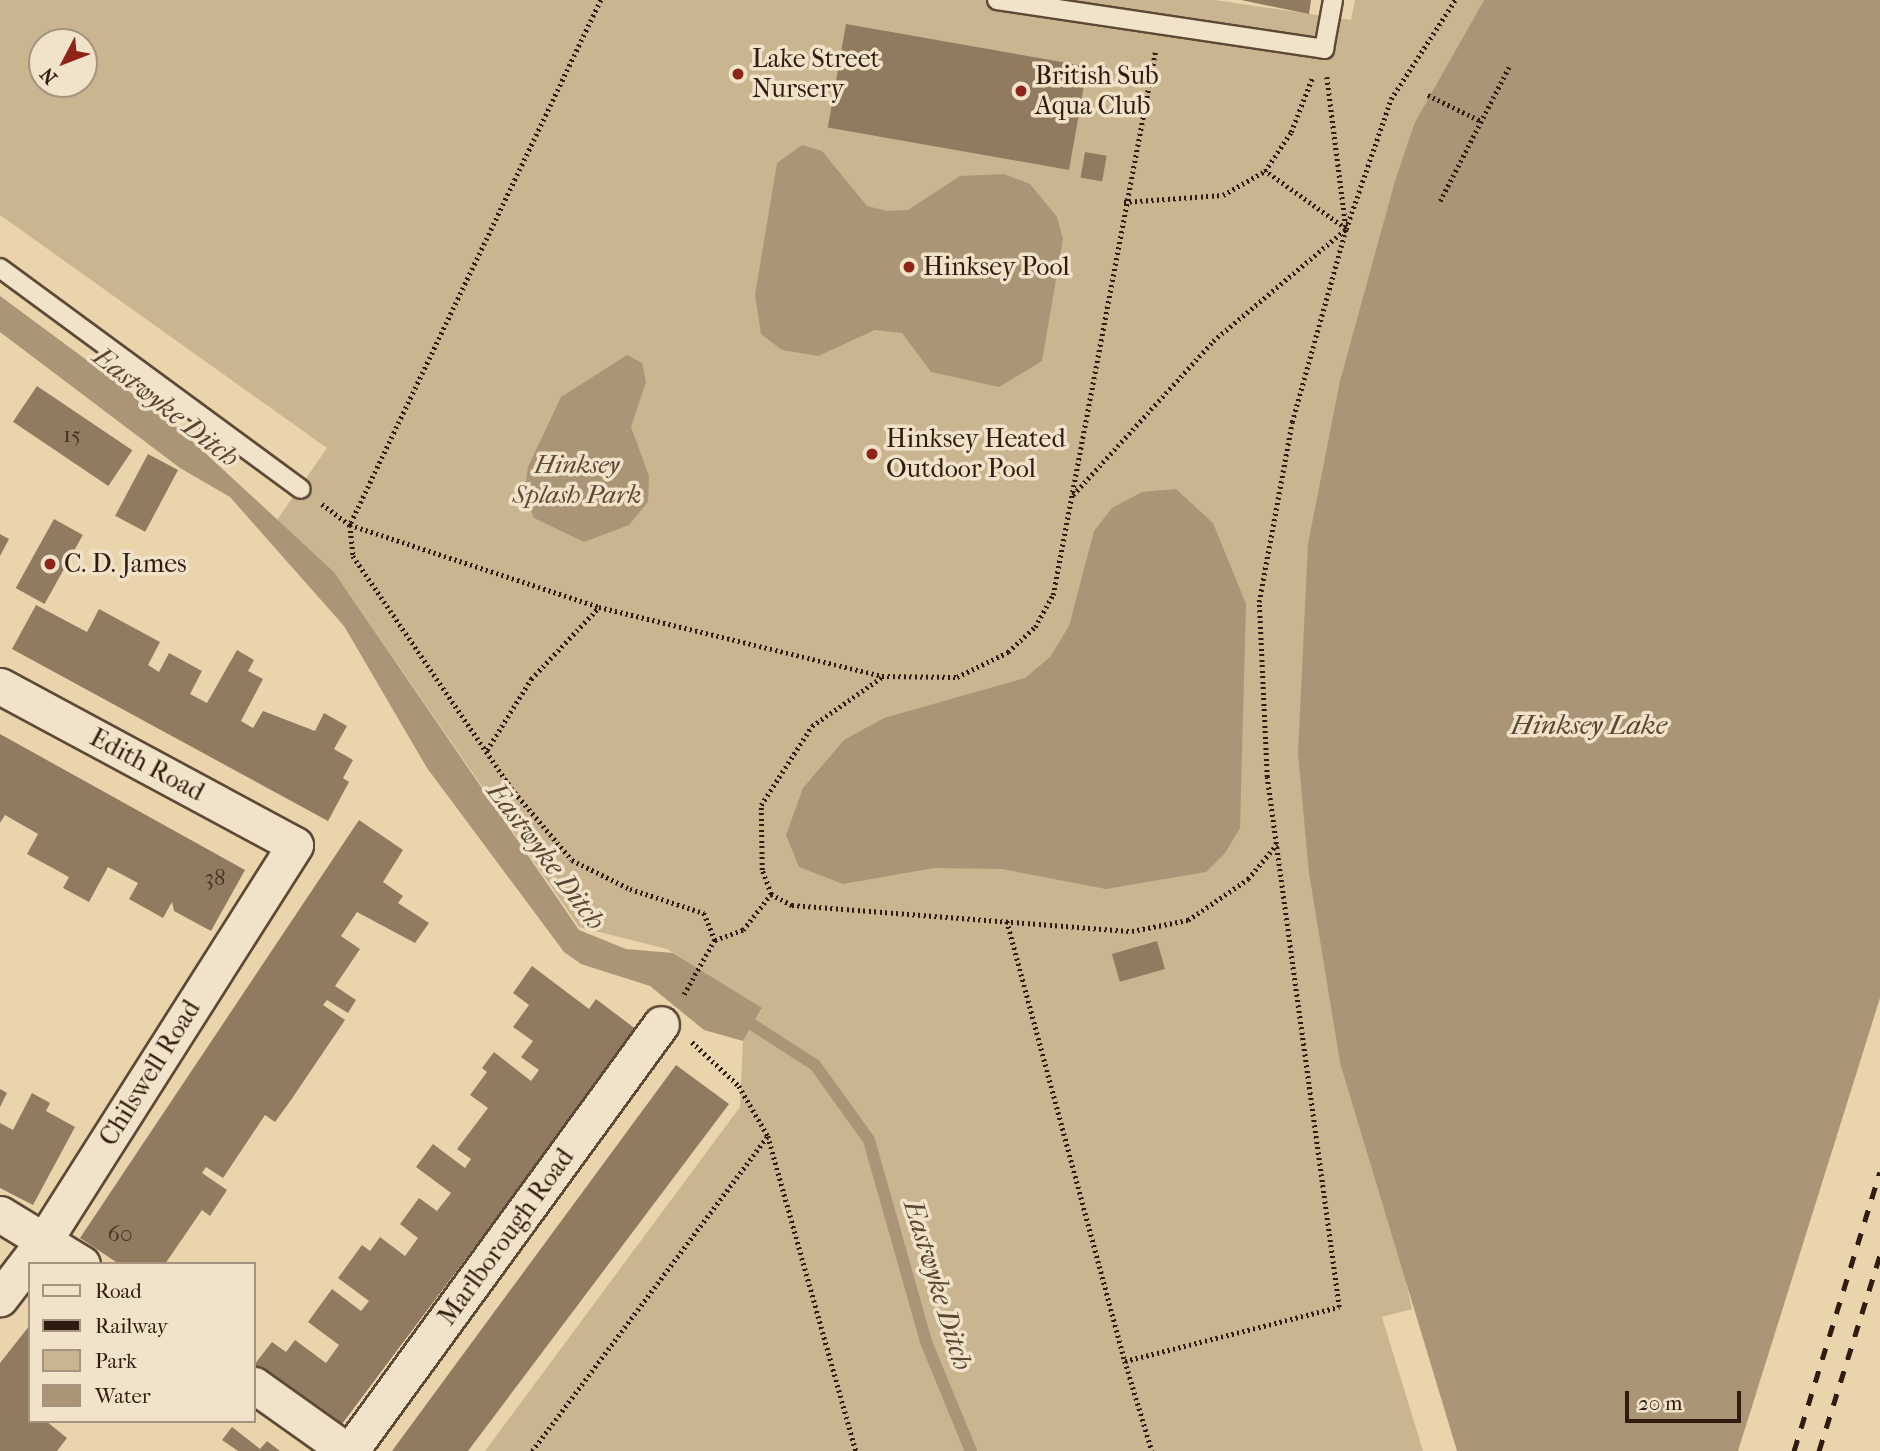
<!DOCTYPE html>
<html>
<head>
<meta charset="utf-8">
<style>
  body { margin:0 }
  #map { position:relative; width:1880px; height:1451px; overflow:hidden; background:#ead4ac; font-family:"IM FELL French Canon",serif }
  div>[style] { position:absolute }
  .green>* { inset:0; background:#cab591 }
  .water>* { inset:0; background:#aa9577 }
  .stream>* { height:12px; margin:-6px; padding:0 6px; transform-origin:6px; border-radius:6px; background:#aa9577 }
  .building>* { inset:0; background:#907b61; transform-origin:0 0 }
  .path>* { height:4.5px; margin-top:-2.25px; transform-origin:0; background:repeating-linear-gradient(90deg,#2f1b0f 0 2px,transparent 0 5.5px) }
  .roads { filter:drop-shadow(2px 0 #5e4936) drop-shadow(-2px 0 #5e4936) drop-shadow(0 2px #5e4936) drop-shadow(0 -2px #5e4936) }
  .lane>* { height:18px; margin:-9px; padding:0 9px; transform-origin:9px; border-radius:9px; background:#f1e3c9 }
  .street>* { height:35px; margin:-17.5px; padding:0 17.5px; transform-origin:17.5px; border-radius:17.5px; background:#f1e3c9 }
  .rail>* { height:5px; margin-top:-2.5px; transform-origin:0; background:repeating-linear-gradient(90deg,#2f1b0f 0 12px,transparent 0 24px) }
  .dots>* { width:19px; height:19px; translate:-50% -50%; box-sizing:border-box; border:4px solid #f1e3c9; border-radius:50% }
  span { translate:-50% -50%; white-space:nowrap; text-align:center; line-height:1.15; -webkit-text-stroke:7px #f1e3c9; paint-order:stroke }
  .number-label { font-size:23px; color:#473324 }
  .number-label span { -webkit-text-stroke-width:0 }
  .poi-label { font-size:26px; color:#2f1b0f }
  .left { translate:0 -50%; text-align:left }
  .park-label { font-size:26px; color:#5e4936; font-style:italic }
  .street-label { font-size:26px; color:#2f1b0f }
  .water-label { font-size:28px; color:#5a4633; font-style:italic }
  .legend { position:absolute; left:28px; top:1262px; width:228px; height:161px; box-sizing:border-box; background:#f1e3c9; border:2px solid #a3937f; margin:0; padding:9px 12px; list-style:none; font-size:21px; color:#2f1b0f }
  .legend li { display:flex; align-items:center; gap:14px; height:35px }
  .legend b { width:35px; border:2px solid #a3937f }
  .north { position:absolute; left:28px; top:28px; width:70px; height:70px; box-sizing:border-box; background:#f1e3c9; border:2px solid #a3937f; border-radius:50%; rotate:228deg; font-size:19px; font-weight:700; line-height:28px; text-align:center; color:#2f1b0f }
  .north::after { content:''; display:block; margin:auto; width:24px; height:32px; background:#8f2418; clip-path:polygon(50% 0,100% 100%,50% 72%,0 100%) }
  .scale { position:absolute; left:1625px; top:1391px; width:116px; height:32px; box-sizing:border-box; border:4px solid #2f1b0f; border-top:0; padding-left:9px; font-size:21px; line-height:24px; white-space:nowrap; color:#2f1b0f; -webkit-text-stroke:5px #f1e3c9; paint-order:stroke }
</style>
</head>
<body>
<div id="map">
  <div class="green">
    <div style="clip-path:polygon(evenodd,0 0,1215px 0,1351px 20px,1355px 0,1484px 0,1415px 122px,1309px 874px,1340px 1063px,1393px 1221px,1412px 1309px,1382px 1317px,1423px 1451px,485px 1451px,740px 1107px,743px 1041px,762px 1009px,667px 949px,579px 927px,334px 572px,277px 520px,327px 448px,0 215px,0 0,42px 42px,84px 42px,84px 84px,42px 84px,42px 42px)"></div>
  </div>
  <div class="water">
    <div style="clip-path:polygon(1484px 0,1880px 0,1880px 998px,1738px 1451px,1457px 1451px,1340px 1063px,1309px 874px,1298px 753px,1308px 544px,1340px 381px,1395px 181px,1415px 122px)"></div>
    <div style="clip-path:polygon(802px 145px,822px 151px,867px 206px,887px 211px,908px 210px,960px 176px,1004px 174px,1030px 184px,1057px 217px,1063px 239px,1042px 361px,999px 387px,931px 372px,902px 333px,875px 330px,818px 356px,782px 350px,761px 334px,755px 295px,777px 163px)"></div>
    <div style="clip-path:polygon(0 296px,176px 426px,334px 572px,579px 930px,626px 949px,673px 953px,762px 1008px,743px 1041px,704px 1030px,650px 986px,581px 964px,564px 952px,427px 768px,344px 626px,230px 497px,180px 468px,0 332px)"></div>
    <div style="clip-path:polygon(627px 355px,642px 363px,646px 382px,631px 427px,649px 476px,648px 502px,629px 525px,584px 542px,534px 518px,524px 494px,528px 467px,561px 397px)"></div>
    <div style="clip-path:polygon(1176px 489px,1213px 523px,1246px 604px,1240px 828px,1225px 853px,1206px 872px,1106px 889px,1002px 869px,934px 868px,843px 884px,799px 867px,786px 835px,803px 788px,844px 740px,884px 718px,1025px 678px,1050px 657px,1069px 626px,1094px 531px,1112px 508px,1142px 492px)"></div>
  </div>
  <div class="stream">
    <div style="left:739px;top:1016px;width:90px;rotate:32.8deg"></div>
    <div style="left:815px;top:1065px;width:92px;rotate:54.2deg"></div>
    <div style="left:869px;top:1140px;width:210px;rotate:74.2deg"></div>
    <div style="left:926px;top:1342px;width:118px;rotate:67.6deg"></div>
  </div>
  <div class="building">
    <div style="clip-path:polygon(1241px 0,1311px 0,1309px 14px)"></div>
    <div style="left:846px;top:24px;width:245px;height:105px;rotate:10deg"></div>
    <div style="left:1085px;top:152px;width:22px;height:26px;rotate:10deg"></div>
    <div style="left:37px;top:386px;width:115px;height:43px;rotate:34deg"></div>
    <div style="left:148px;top:454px;width:34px;height:70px;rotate:28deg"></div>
    <div style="left:54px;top:519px;width:33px;height:79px;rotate:29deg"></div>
    <div style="clip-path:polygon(0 534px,9px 539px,0 556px)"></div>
    <div style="clip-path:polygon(36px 605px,87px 632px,99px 609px,160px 642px,148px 665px,159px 672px,169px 653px,202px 671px,190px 694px,207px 703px,237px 650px,254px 660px,248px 671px,263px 679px,241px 721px,253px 728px,263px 711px,315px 731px,324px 713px,347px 726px,334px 749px,353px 760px,343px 778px,349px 782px,328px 821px,12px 649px)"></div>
    <div style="clip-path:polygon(0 734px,245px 870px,211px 931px,174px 911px,172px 902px,163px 918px,129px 899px,138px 883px,108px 867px,89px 902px,63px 888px,69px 877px,27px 854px,38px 834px,5px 815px,0 823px)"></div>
    <div style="clip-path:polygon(359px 820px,403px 850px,383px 882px,403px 896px,398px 903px,429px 923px,415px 943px,357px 912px,341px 936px,360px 949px,335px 986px,356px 1000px,348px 1013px,327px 1000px,323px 1005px,345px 1020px,291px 1100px,275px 1122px,265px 1115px,223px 1178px,206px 1167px,202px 1173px,227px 1190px,210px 1216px,202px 1210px,165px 1264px,119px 1264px,80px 1238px)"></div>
    <div style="left:1157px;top:941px;width:29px;height:47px;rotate:74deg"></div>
    <div style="clip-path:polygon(532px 966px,589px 1009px,596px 999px,637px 1030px,336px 1432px,254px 1365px,272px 1342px,286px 1352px,295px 1340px,326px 1363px,339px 1345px,308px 1322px,332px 1289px,361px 1311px,369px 1301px,338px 1278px,362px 1245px,370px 1251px,380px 1237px,405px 1256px,418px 1238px,400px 1224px,419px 1198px,437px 1211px,451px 1193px,416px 1167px,433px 1144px,465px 1168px,471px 1159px,457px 1149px,488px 1108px,470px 1095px,487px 1072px,482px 1068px,494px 1052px,531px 1081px,539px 1070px,521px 1057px,533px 1041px,513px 1027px,529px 1005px,513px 993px)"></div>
    <div style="clip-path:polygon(676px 1065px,729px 1104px,468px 1451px,392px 1451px)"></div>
    <div style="clip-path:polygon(0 1089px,7px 1093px,0 1107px)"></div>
    <div style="clip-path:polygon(32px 1093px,50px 1103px,46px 1111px,75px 1127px,33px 1205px,0 1188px,0 1123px,13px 1130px)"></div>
    <div style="clip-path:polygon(30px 1325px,30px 1421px,46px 1421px,67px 1438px,57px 1451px,0 1451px,0 1363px)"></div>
    <div style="clip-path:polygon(232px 1427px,260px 1449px,267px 1441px,280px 1451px,238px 1451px,222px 1440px)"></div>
  </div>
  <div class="path">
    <div style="left:601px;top:0;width:582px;rotate:115.55deg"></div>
    <div style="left:350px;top:525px;width:31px;rotate:84deg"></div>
    <div style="left:353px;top:556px;width:281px;rotate:55.7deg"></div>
    <div style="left:511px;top:788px;width:94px;rotate:49.7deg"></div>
    <div style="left:572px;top:860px;width:65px;rotate:26.6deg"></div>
    <div style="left:630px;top:889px;width:78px;rotate:18deg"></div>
    <div style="left:704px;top:913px;width:29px;rotate:68deg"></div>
    <div style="left:715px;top:940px;width:63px;rotate:119.4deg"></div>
    <div style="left:1327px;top:77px;width:152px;rotate:82.8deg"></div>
    <div style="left:1428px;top:95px;width:59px;rotate:26.1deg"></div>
    <div style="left:1440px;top:201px;width:151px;rotate:-62.8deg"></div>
    <div style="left:1124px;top:202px;width:99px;rotate:-4deg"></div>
    <div style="left:1223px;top:195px;width:48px;rotate:-29.7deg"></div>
    <div style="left:1265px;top:171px;width:47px;rotate:-56.3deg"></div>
    <div style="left:1291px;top:132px;width:60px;rotate:-68.6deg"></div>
    <div style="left:1073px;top:495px;width:208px;rotate:-47.7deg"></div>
    <div style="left:1213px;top:341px;width:174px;rotate:-40.1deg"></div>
    <div style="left:1346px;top:229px;width:100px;rotate:-144.4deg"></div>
    <div style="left:322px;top:504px;width:35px;rotate:37deg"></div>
    <div style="left:350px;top:525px;width:262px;rotate:18.2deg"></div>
    <div style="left:599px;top:607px;width:291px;rotate:13.7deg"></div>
    <div style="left:882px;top:676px;width:75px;rotate:0.8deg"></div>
    <div style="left:957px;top:677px;width:57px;rotate:-26.1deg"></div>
    <div style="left:1008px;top:652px;width:37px;rotate:-43deg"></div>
    <div style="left:1035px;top:627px;width:37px;rotate:-61deg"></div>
    <div style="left:1053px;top:595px;width:552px;rotate:-79.34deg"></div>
    <div style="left:487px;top:750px;width:84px;rotate:-58.2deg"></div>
    <div style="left:531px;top:679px;width:99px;rotate:-46.6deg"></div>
    <div style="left:771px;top:894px;width:26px;rotate:-111deg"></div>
    <div style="left:762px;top:870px;width:65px;rotate:-90.9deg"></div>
    <div style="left:761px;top:805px;width:94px;rotate:-57.2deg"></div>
    <div style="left:812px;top:726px;width:85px;rotate:-35deg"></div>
    <div style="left:1007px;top:921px;width:456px;rotate:75deg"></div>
    <div style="left:1125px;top:1361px;width:221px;rotate:-14.2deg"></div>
    <div style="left:1339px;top:1307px;width:535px;rotate:-97.74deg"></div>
    <div style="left:1267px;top:777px;width:175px;rotate:-92.6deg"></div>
    <div style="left:1259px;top:602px;width:183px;rotate:-79.6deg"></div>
    <div style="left:1292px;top:422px;width:200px;rotate:-74.4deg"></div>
    <div style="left:1346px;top:229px;width:138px;rotate:-70.9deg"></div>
    <div style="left:1391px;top:99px;width:118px;rotate:-57.1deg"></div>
    <div style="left:715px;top:940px;width:30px;rotate:-20deg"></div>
    <div style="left:743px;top:930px;width:46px;rotate:-52.1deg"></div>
    <div style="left:771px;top:894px;width:24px;rotate:28deg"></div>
    <div style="left:792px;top:905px;width:341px;rotate:4.4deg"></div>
    <div style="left:1132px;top:931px;width:57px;rotate:-11.1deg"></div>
    <div style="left:1188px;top:920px;width:73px;rotate:-34.3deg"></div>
    <div style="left:1248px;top:879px;width:45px;rotate:-50.4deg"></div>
    <div style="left:692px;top:1042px;width:64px;rotate:43.1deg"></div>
    <div style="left:739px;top:1086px;width:58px;rotate:59.9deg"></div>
    <div style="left:768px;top:1136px;width:327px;rotate:74.4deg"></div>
    <div style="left:1125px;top:1361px;width:94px;rotate:73.3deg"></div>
    <div style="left:532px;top:1451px;width:392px;rotate:-53.2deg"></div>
  </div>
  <div class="roads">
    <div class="lane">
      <div style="left:997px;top:0;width:331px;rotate:8.5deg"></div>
      <div style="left:1324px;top:49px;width:50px;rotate:-79.6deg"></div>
      <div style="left:0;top:268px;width:373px;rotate:36.3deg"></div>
    </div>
    <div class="street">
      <div style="left:0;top:686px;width:335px;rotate:28.3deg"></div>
      <div style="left:295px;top:845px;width:465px;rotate:122.4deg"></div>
      <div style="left:46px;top:1238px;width:76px;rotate:127.5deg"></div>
      <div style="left:0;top:1214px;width:96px;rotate:31.4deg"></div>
      <div style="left:254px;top:1385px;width:114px;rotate:35.4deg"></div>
      <div style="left:350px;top:1451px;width:528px;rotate:-53.93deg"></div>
    </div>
  </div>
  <div class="rail">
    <div style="left:1794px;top:1451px;width:292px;rotate:-72.9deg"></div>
    <div style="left:1819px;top:1451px;width:205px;rotate:-72.7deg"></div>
  </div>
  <div class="dots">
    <div style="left:738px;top:74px;background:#8f2418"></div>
    <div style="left:1021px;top:91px;background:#8f2418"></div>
    <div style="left:909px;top:267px;background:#8f2418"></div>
    <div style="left:872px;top:454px;background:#8f2418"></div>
    <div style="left:50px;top:564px;background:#8f2418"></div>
  </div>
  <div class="number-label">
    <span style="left:72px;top:435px">15</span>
    <span style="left:215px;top:878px">38</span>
    <span style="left:120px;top:1234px">60</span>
  </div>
  <div class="poi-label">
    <span class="left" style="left:752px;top:74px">Lake Street<br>Nursery</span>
    <span class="left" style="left:1035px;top:91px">British Sub<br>Aqua Club</span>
    <span class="left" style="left:923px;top:267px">Hinksey Pool</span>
    <span class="left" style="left:886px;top:454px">Hinksey Heated<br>Outdoor Pool</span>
    <span class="left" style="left:64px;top:564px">C. D. James</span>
  </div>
  <div class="park-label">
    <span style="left:577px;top:480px">Hinksey<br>Splash Park</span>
  </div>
  <div class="street-label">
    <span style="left:147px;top:765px;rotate:28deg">Edith Road</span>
    <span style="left:150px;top:1073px;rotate:-58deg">Chilswell Road</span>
    <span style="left:506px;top:1237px;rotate:-54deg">Marlborough Road</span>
  </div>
  <div class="water-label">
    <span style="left:166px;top:407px;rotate:38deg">Eastwyke Ditch</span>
    <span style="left:1589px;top:725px">Hinksey Lake</span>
    <span style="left:546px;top:856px;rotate:53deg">Eastwyke Ditch</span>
    <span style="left:938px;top:1285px;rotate:73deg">Eastwyke Ditch</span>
  </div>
  <ul class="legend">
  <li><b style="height:9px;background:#f1e3c9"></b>Road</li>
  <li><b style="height:9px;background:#2f1b0f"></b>Railway</li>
  <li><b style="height:19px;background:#cab591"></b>Park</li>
  <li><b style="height:19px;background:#aa9577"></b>Water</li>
  </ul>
  <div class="north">N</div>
  <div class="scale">20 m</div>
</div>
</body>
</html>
